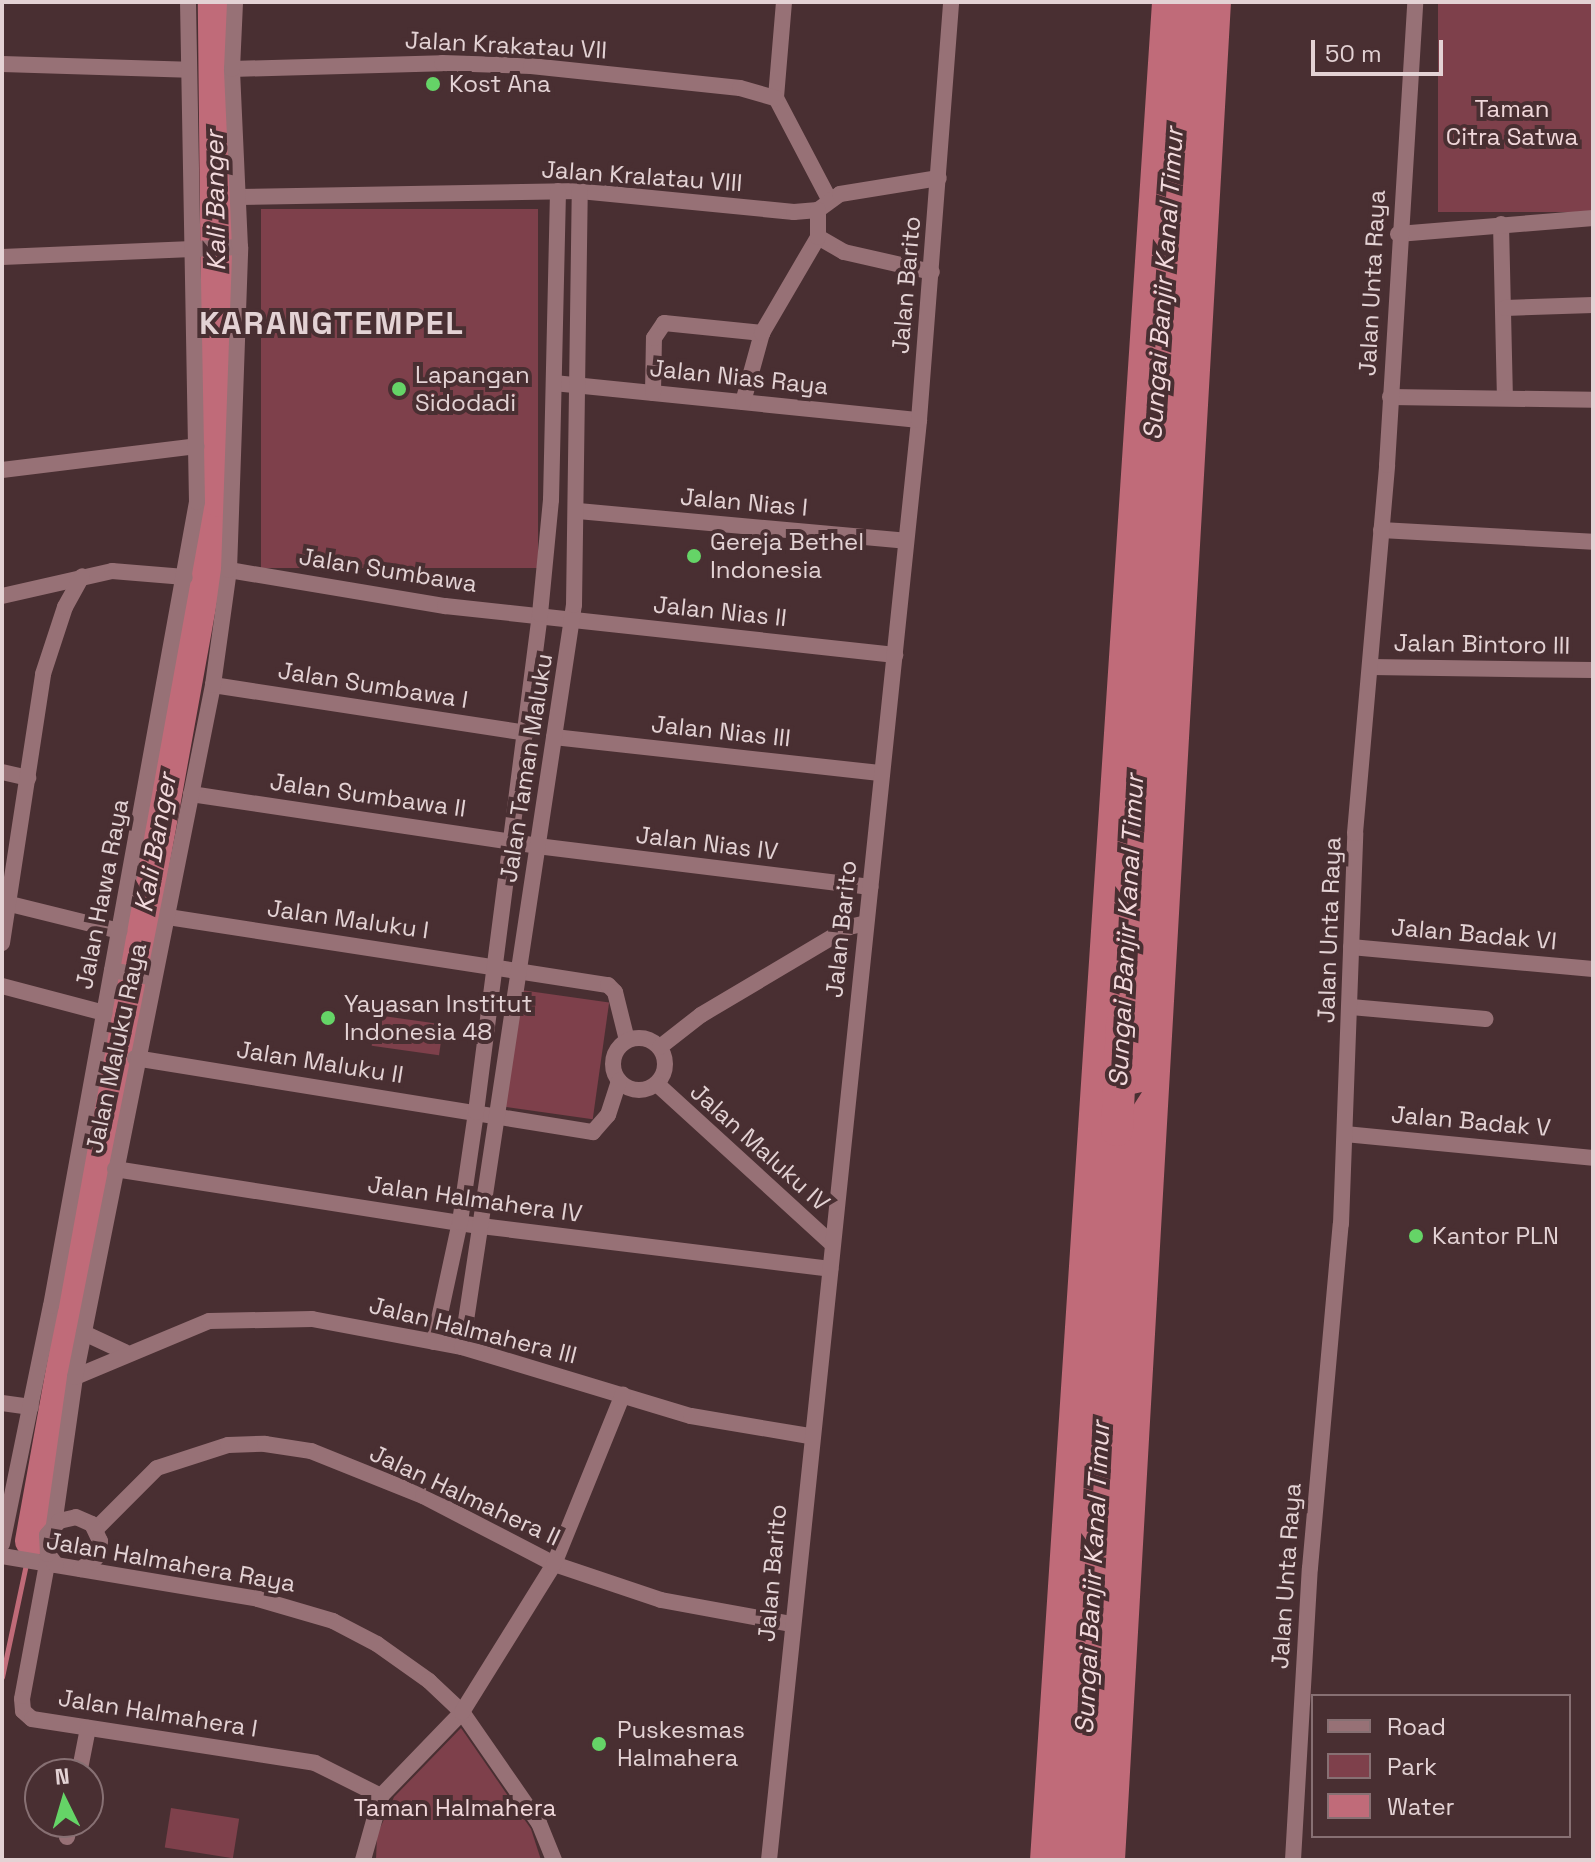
<!DOCTYPE html>
<html>
<head>
<meta charset="utf-8">
<style>
  body { margin:0 }
  #map { position:relative; width:1595px; height:1862px; overflow:hidden; background:#492f32; font-family:"Space Grotesk",sans-serif }
  div>[style] { position:absolute }
  .green>* { inset:0; background:#7e404b; transform-origin:0 0 }
  .water>* { inset:0; background:#c06b79 }
  .stream>* { height:5px; margin:-2.5px; padding:0 2.5px; transform-origin:2.5px; border-radius:2.5px; background:#c06b79 }
  .river>* { height:32px; margin:-16px; padding:0 16px; transform-origin:16px; border-radius:16px; background:#c06b79 }
  .minor>* { height:16px; margin:-8px; padding:0 8px; transform-origin:8px; border-radius:8px; background:#977176 }
  .minor>.ring { margin:-8px; padding:0; box-sizing:content-box; background:none; border:16px solid #977176; border-radius:50% }
  .tertiary>* { height:16px; margin:-8px; padding:0 8px; transform-origin:8px; border-radius:8px; background:#977176 }
  .dots>* { width:22px; height:22px; translate:-50% -50%; box-sizing:border-box; border:4px solid #492f32; border-radius:50% }
  span { translate:-50% -50%; white-space:nowrap; text-align:center; line-height:1.15; -webkit-text-stroke:8px #492f32; paint-order:stroke }
  .street-label { font-size:24px; color:#e3d2d4 }
  .poi-label { font-size:24px; color:#e3d2d4 }
  .left { translate:0 -50%; text-align:left }
  .park-label { font-size:24px; color:#f0d7da }
  .water-label { font-size:26px; color:#f2d9dc; font-style:italic }
  .district-label { font-size:32px; color:#e3d2d4; font-weight:700; letter-spacing:2px }
  .frame { position:absolute; inset:0; border:4px solid #e3d2d4; pointer-events:none }
  .legend { position:absolute; left:1311px; top:1694px; width:260px; height:144px; box-sizing:border-box; background:#492f32; border:2px solid #877073; margin:0; padding:10px 14px; list-style:none; font-size:24px; color:#e3d2d4 }
  .legend li { display:flex; align-items:center; gap:16px; height:40px }
  .legend b { width:40px; border:2px solid #877073 }
  .north { position:absolute; left:24px; top:1758px; width:80px; height:80px; box-sizing:border-box; background:#492f32; border:2px solid #877073; border-radius:50%; rotate:355deg; font-size:22px; font-weight:700; line-height:32px; text-align:center; color:#e3d2d4 }
  .north::after { content:''; display:block; margin:auto; width:28px; height:36px; background:#65d467; clip-path:polygon(50% 0,100% 100%,50% 72%,0 100%) }
  .scale { position:absolute; left:1311px; top:40px; width:132px; height:36px; box-sizing:border-box; border:4px solid #e3d2d4; border-top:0; padding-left:10px; font-size:24px; line-height:28px; white-space:nowrap; color:#e3d2d4; -webkit-text-stroke:6px #492f32; paint-order:stroke }
</style>
</head>
<body>
<div id="map">
  <div class="green">
    <div style="left:1438px;top:2px;width:155px;height:210px"></div>
    <div style="left:261px;top:209px;width:277px;height:359px"></div>
    <div style="left:521px;top:990px;width:89px;height:118px;rotate:8deg"></div>
    <div style="left:376px;top:1015px;width:68px;height:31px;rotate:8deg"></div>
    <div style="clip-path:polygon(461px 1728px,531px 1829px,541px 1860px,376px 1860px,377px 1835px,394px 1797px)"></div>
    <div style="left:171px;top:1808px;width:69px;height:40px;rotate:9deg"></div>
  </div>
  <div class="water">
    <div style="clip-path:polygon(evenodd,1152px 2px,1231px 2px,1125px 1860px,1030px 1860px,1152px 2px,1125px 1044px,1133px 1094px,1142px 1092px,1126px 1117px,1119px 1094px,1125px 1044px)"></div>
  </div>
  <div class="stream">
    <div style="left:2px;top:1677px;width:139px;rotate:-78deg"></div>
  </div>
  <div class="river">
    <div style="left:1117px;top:1130px;width:106px;rotate:-87.3deg"></div>
    <div style="left:31px;top:1541px;width:1057px;rotate:-79.75deg"></div>
    <div style="left:219px;top:501px;width:499px;rotate:-90.6deg"></div>
  </div>
  <div class="minor">
    <div style="left:784px;top:2px;width:96px;rotate:94.8deg"></div>
    <div style="left:776px;top:98px;width:114px;rotate:62.3deg"></div>
    <div style="left:2px;top:64px;width:186px;rotate:1.8deg"></div>
    <div style="left:232px;top:69px;width:210px;rotate:-1.6deg"></div>
    <div style="left:442px;top:63px;width:89px;rotate:1.9deg"></div>
    <div style="left:531px;top:66px;width:210px;rotate:6deg"></div>
    <div style="left:740px;top:88px;width:37px;rotate:16deg"></div>
    <div style="left:238px;top:197px;width:342px;rotate:-1deg"></div>
    <div style="left:580px;top:191px;width:215px;rotate:5.6deg"></div>
    <div style="left:794px;top:212px;width:24px;rotate:-5deg"></div>
    <div style="left:818px;top:210px;width:27px;rotate:-36deg"></div>
    <div style="left:840px;top:194px;width:100px;rotate:-9.2deg"></div>
    <div style="left:1501px;top:224px;width:174px;rotate:88.7deg"></div>
    <div style="left:1398px;top:234px;width:196px;rotate:-4.7deg"></div>
    <div style="left:818px;top:237px;width:30px;rotate:30deg"></div>
    <div style="left:844px;top:252px;width:90px;rotate:12.8deg"></div>
    <div style="left:2px;top:257px;width:238px;rotate:-2.4deg"></div>
    <div style="left:1505px;top:308px;width:88px;rotate:-2deg"></div>
    <div style="left:554px;top:383px;width:367px;rotate:5.8deg"></div>
    <div style="left:653px;top:393px;width:55px;rotate:-89deg"></div>
    <div style="left:654px;top:338px;width:18px;rotate:-56deg"></div>
    <div style="left:664px;top:323px;width:99px;rotate:5.8deg"></div>
    <div style="left:1390px;top:397px;width:203px;rotate:0.8deg"></div>
    <div style="left:743px;top:402px;width:72px;rotate:-74.6deg"></div>
    <div style="left:762px;top:333px;width:111px;rotate:-59.7deg"></div>
    <div style="left:818px;top:237px;width:27px;rotate:-90deg"></div>
    <div style="left:2px;top:470px;width:196px;rotate:-7deg"></div>
    <div style="left:578px;top:511px;width:329px;rotate:5.2deg"></div>
    <div style="left:1381px;top:530px;width:212px;rotate:3.2deg"></div>
    <div style="left:229px;top:570px;width:219px;rotate:9.5deg"></div>
    <div style="left:445px;top:606px;width:453px;rotate:6.2deg"></div>
    <div style="left:2px;top:596px;width:113px;rotate:-12.8deg"></div>
    <div style="left:112px;top:571px;width:73px;rotate:4.7deg"></div>
    <div style="left:1371px;top:667px;width:222px;rotate:0.8deg"></div>
    <div style="left:213px;top:685px;width:317px;rotate:8.7deg"></div>
    <div style="left:554px;top:737px;width:330px;rotate:6.3deg"></div>
    <div style="left:2px;top:772px;width:27px;rotate:13deg"></div>
    <div style="left:191px;top:794px;width:350px;rotate:8.5deg"></div>
    <div style="left:537px;top:846px;width:336px;rotate:7deg"></div>
    <div style="left:2px;top:902px;width:121px;rotate:13.9deg"></div>
    <div style="left:168px;top:917px;width:445px;rotate:8.8deg"></div>
    <div style="left:608px;top:985px;width:10px;rotate:45deg"></div>
    <div style="left:615px;top:992px;width:49px;rotate:76deg"></div>
    <div style="left:2px;top:943px;width:272px;rotate:-81.3deg"></div>
    <div style="left:43px;top:674px;width:71px;rotate:-71.8deg"></div>
    <div style="left:65px;top:607px;width:35px;rotate:-61deg"></div>
    <div style="left:1351px;top:947px;width:243px;rotate:5.2deg"></div>
    <div style="left:112px;top:970px;width:42px;rotate:11deg"></div>
    <div style="left:2px;top:986px;width:106px;rotate:14.8deg"></div>
    <div style="left:1351px;top:1007px;width:135px;rotate:5.1deg"></div>
    <div class="ring" style="left:613px;top:1038px;width:36px;height:36px"></div>
    <div style="left:660px;top:1047px;width:52px;rotate:-38deg"></div>
    <div style="left:701px;top:1015px;width:172px;rotate:-30.7deg"></div>
    <div style="left:849px;top:927px;width:17px;rotate:-13deg"></div>
    <div style="left:135px;top:1058px;width:464px;rotate:9.2deg"></div>
    <div style="left:593px;top:1132px;width:23px;rotate:-49deg"></div>
    <div style="left:608px;top:1115px;width:36px;rotate:-72deg"></div>
    <div style="left:657px;top:1084px;width:237px;rotate:42.4deg"></div>
    <div style="left:1345px;top:1134px;width:249px;rotate:5.5deg"></div>
    <div style="left:115px;top:1169px;width:370px;rotate:8.9deg"></div>
    <div style="left:481px;top:1226px;width:352px;rotate:7deg"></div>
    <div style="left:84px;top:1333px;width:45px;rotate:24.9deg"></div>
    <div style="left:434px;top:1342px;width:123px;rotate:-77.8deg"></div>
    <div style="left:460px;top:1222px;width:111px;rotate:-81.7deg"></div>
    <div style="left:476px;top:1112px;width:502px;rotate:-82.68deg"></div>
    <div style="left:540px;top:614px;width:115px;rotate:-84.5deg"></div>
    <div style="left:551px;top:500px;width:309px;rotate:-88.7deg"></div>
    <div style="left:462px;top:1347px;width:750px;rotate:-81.42deg"></div>
    <div style="left:574px;top:605px;width:414px;rotate:-89.2deg"></div>
    <div style="left:75px;top:1377px;width:145px;rotate:-22.7deg"></div>
    <div style="left:209px;top:1321px;width:103px;rotate:-1.1deg"></div>
    <div style="left:312px;top:1319px;width:153px;rotate:10.6deg"></div>
    <div style="left:462px;top:1347px;width:239px;rotate:16.8deg"></div>
    <div style="left:691px;top:1416px;width:120px;rotate:9.6deg"></div>
    <div style="left:2px;top:1403px;width:29px;rotate:8deg"></div>
    <div style="left:54px;top:1525px;width:149px;rotate:-81.9deg"></div>
    <div style="left:75px;top:1377px;width:706px;rotate:-78.72deg"></div>
    <div style="left:213px;top:685px;width:116px;rotate:-82.1deg"></div>
    <div style="left:229px;top:570px;width:323px;rotate:-88deg"></div>
    <div style="left:240px;top:247px;width:178px;rotate:-92.6deg"></div>
    <div style="left:232px;top:69px;width:67px;rotate:-87.4deg"></div>
    <div style="left:96px;top:1529px;width:86px;rotate:-45deg"></div>
    <div style="left:157px;top:1468px;width:75px;rotate:-17.9deg"></div>
    <div style="left:228px;top:1445px;width:37px;rotate:-2deg"></div>
    <div style="left:265px;top:1444px;width:47px;rotate:8.7deg"></div>
    <div style="left:311px;top:1451px;width:121px;rotate:21.9deg"></div>
    <div style="left:423px;top:1496px;width:148px;rotate:27.4deg"></div>
    <div style="left:554px;top:1564px;width:113px;rotate:18.6deg"></div>
    <div style="left:661px;top:1600px;width:133px;rotate:10.4deg"></div>
    <div style="left:2px;top:1544px;width:243px;rotate:-78.4deg"></div>
    <div style="left:51px;top:1306px;width:817px;rotate:-79.71deg"></div>
    <div style="left:197px;top:502px;width:500px;rotate:-91.03deg"></div>
    <div style="left:2px;top:1556px;width:260px;rotate:9.5deg"></div>
    <div style="left:258px;top:1599px;width:78px;rotate:16.3deg"></div>
    <div style="left:333px;top:1621px;width:50px;rotate:27.6deg"></div>
    <div style="left:377px;top:1644px;width:64px;rotate:35.4deg"></div>
    <div style="left:429px;top:1681px;width:45px;rotate:43.2deg"></div>
    <div style="left:462px;top:1712px;width:135px;rotate:55.3deg"></div>
    <div style="left:539px;top:1823px;width:40px;rotate:68deg"></div>
    <div style="left:47px;top:1564px;width:137px;rotate:100.5deg"></div>
    <div style="left:22px;top:1699px;width:12px;rotate:85deg"></div>
    <div style="left:23px;top:1711px;width:12px;rotate:42deg"></div>
    <div style="left:32px;top:1719px;width:286px;rotate:8.8deg"></div>
    <div style="left:315px;top:1763px;width:74px;rotate:26.6deg"></div>
    <div style="left:56px;top:1565px;width:14px;rotate:-126deg"></div>
    <div style="left:48px;top:1554px;width:19px;rotate:-93deg"></div>
    <div style="left:47px;top:1535px;width:18px;rotate:-49deg"></div>
    <div style="left:59px;top:1521px;width:17px;rotate:-13deg"></div>
    <div style="left:76px;top:1517px;width:17px;rotate:24deg"></div>
    <div style="left:92px;top:1524px;width:19px;rotate:65deg"></div>
    <div style="left:100px;top:1541px;width:17px;rotate:103deg"></div>
    <div style="left:96px;top:1558px;width:19px;rotate:144deg"></div>
    <div style="left:79px;top:1774px;width:47px;rotate:-78.9deg"></div>
    <div style="left:67px;top:1837px;width:15px;rotate:-79deg"></div>
    <div style="left:363px;top:1860px;width:66px;rotate:-74.3deg"></div>
    <div style="left:381px;top:1796px;width:117px;rotate:-46deg"></div>
    <div style="left:462px;top:1712px;width:174px;rotate:-58.1deg"></div>
    <div style="left:554px;top:1564px;width:183px;rotate:-67.9deg"></div>
  </div>
  <div class="tertiary">
    <div style="left:769px;top:1860px;width:1448px;rotate:-84.05deg"></div>
    <div style="left:919px;top:420px;width:419px;rotate:-85.6deg"></div>
    <div style="left:1293px;top:1860px;width:292px;rotate:-86.7deg"></div>
    <div style="left:1310px;top:1568px;width:345px;rotate:-84.9deg"></div>
    <div style="left:1341px;top:1224px;width:391px;rotate:-87.9deg"></div>
    <div style="left:1355px;top:833px;width:369px;rotate:-85deg"></div>
    <div style="left:1387px;top:465px;width:464px;rotate:-86.5deg"></div>
  </div>
  <div class="dots">
    <div style="left:433px;top:84px;background:#65d467"></div>
    <div style="left:399px;top:389px;background:#65d467"></div>
    <div style="left:694px;top:556px;background:#65d467"></div>
    <div style="left:328px;top:1018px;background:#65d467"></div>
    <div style="left:1416px;top:1236px;background:#65d467"></div>
    <div style="left:599px;top:1744px;background:#65d467"></div>
  </div>
  <div class="street-label">
    <span style="left:506px;top:45px;rotate:3deg">Jalan Krakatau VII</span>
    <span style="left:642px;top:176px;rotate:4deg">Jalan Kralatau VIII</span>
    <span style="left:1372px;top:283px;rotate:-87deg">Jalan Unta Raya</span>
    <span style="left:906px;top:285px;rotate:-85deg">Jalan Barito</span>
    <span style="left:739px;top:377px;rotate:6deg">Jalan Nias Raya</span>
    <span style="left:744px;top:502px;rotate:5deg">Jalan Nias I</span>
    <span style="left:388px;top:570px;rotate:9deg">Jalan Sumbawa</span>
    <span style="left:720px;top:611px;rotate:6deg">Jalan Nias II</span>
    <span style="left:1482px;top:644px;rotate:1deg">Jalan Bintoro III</span>
    <span style="left:373px;top:685px;rotate:9deg">Jalan Sumbawa I</span>
    <span style="left:721px;top:731px;rotate:6deg">Jalan Nias III</span>
    <span style="left:526px;top:768px;rotate:-81deg">Jalan Taman Maluku</span>
    <span style="left:368px;top:795px;rotate:8deg">Jalan Sumbawa II</span>
    <span style="left:707px;top:843px;rotate:7deg">Jalan Nias IV</span>
    <span style="left:102px;top:894px;rotate:-79deg">Jalan Hawa Raya</span>
    <span style="left:348px;top:919px;rotate:8deg">Jalan Maluku I</span>
    <span style="left:841px;top:929px;rotate:-84deg">Jalan Barito</span>
    <span style="left:1329px;top:930px;rotate:-88deg">Jalan Unta Raya</span>
    <span style="left:1474px;top:934px;rotate:5deg">Jalan Badak VI</span>
    <span style="left:116px;top:1048px;rotate:-78deg">Jalan Maluku Raya</span>
    <span style="left:320px;top:1062px;rotate:9deg">Jalan Maluku II</span>
    <span style="left:1471px;top:1121px;rotate:5deg">Jalan Badak V</span>
    <span style="left:760px;top:1147px;rotate:42deg">Jalan Maluku IV</span>
    <span style="left:475px;top:1199px;rotate:8deg">Jalan Halmahera IV</span>
    <span style="left:473px;top:1330px;rotate:14deg">Jalan Halmahera III</span>
    <span style="left:465px;top:1495px;rotate:25deg">Jalan Halmahera II</span>
    <span style="left:171px;top:1562px;rotate:10deg">Jalan Halmahera Raya</span>
    <span style="left:772px;top:1573px;rotate:-85deg">Jalan Barito</span>
    <span style="left:1286px;top:1576px;rotate:-86deg">Jalan Unta Raya</span>
    <span style="left:158px;top:1713px;rotate:9deg">Jalan Halmahera I</span>
  </div>
  <div class="poi-label">
    <span class="left" style="left:449px;top:84px">Kost Ana</span>
    <span class="left" style="left:415px;top:389px">Lapangan<br>Sidodadi</span>
    <span class="left" style="left:710px;top:556px">Gereja Bethel<br>Indonesia</span>
    <span class="left" style="left:344px;top:1018px">Yayasan Institut<br>Indonesia 48</span>
    <span class="left" style="left:1432px;top:1236px">Kantor PLN</span>
    <span class="left" style="left:617px;top:1744px">Puskesmas<br>Halmahera</span>
  </div>
  <div class="park-label">
    <span style="left:1512px;top:123px">Taman<br>Citra Satwa</span>
    <span style="left:455px;top:1808px">Taman Halmahera</span>
  </div>
  <div class="water-label">
    <span style="left:216px;top:201px;rotate:-91deg">Kali Banger</span>
    <span style="left:1164px;top:284px;rotate:-86deg">Sungai Banjir Kanal Timur</span>
    <span style="left:156px;top:843px;rotate:-80deg">Kali Banger</span>
    <span style="left:1127px;top:931px;rotate:-87deg">Sungai Banjir Kanal Timur</span>
    <span style="left:1093px;top:1578px;rotate:-87deg">Sungai Banjir Kanal Timur</span>
  </div>
  <div class="district-label">
    <span style="left:332px;top:323px">KARANGTEMPEL</span>
  </div>
  <div class="frame"></div>
  <ul class="legend">
  <li><b style="height:10px;background:#977176"></b>Road</li>
  <li><b style="height:22px;background:#7e404b"></b>Park</li>
  <li><b style="height:22px;background:#c06b79"></b>Water</li>
  </ul>
  <div class="north">N</div>
  <div class="scale">50 m</div>
</div>
</body>
</html>
